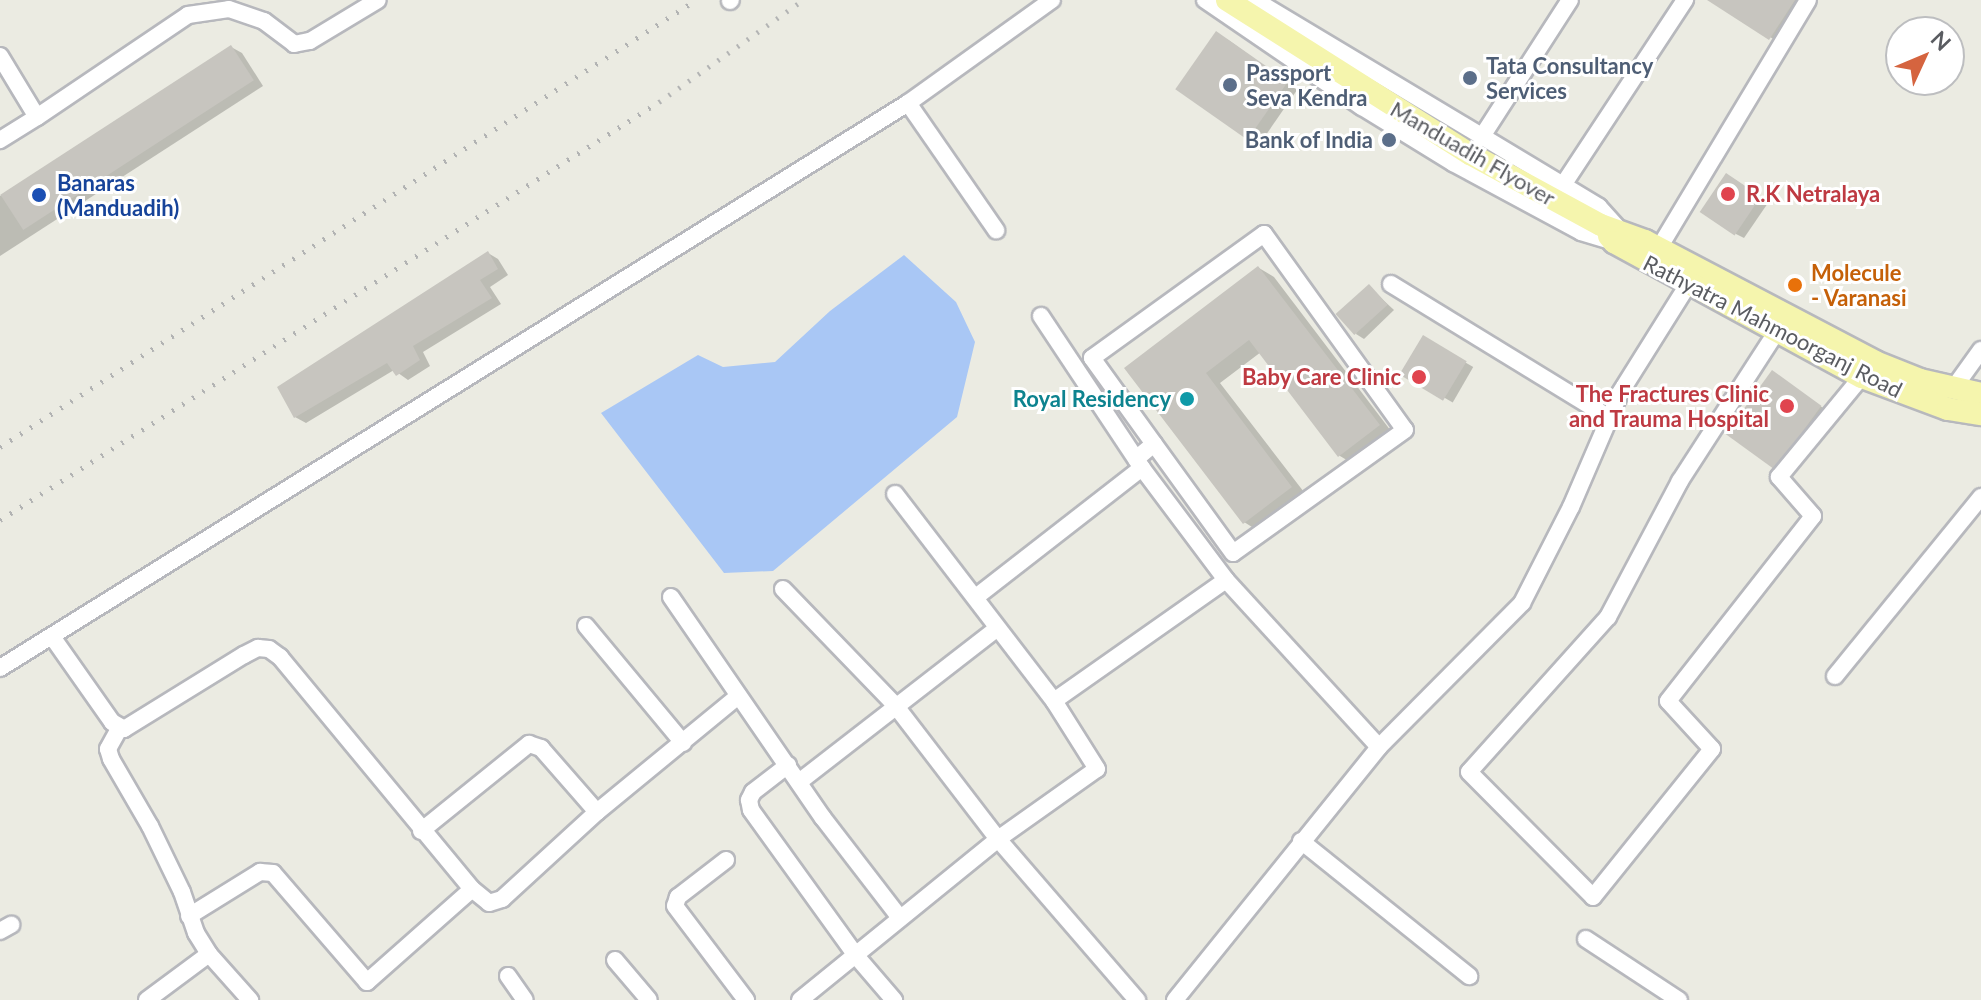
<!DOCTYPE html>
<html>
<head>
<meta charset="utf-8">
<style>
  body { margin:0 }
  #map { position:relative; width:1981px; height:1000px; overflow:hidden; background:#ebebe2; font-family:Lato,sans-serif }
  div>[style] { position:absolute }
  .water>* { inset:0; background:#a9c7f5 }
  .shadow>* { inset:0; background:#0003; transform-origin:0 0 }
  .building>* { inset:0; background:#c7c5bf; transform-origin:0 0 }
  .roads { filter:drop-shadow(2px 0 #b7b8bd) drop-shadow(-2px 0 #b7b8bd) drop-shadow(0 2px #b7b8bd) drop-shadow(0 -2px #b7b8bd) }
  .minor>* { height:16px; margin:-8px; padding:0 8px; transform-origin:8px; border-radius:8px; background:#fff }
  .major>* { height:22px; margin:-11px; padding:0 11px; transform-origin:11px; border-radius:11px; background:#f5f5ad }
  .rail>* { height:5px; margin-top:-2.5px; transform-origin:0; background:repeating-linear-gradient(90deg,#b2b3b3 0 2px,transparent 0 12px) }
  .dots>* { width:22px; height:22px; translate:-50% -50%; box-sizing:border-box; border:4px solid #fff; border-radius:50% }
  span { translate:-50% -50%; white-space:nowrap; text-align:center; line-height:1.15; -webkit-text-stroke:6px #fff; paint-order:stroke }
  .service-label { font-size:22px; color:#4e5e75; font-weight:700 }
  .left { translate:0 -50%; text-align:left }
  .right { translate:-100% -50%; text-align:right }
  .street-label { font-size:22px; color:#5a5c61 }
  .transit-label { font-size:22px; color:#164399; font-weight:700 }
  .health-label { font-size:22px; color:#be3a42; font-weight:700 }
  .food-label { font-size:22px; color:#c56008; font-weight:700 }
  .culture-label { font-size:22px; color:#0d838f; font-weight:700 }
  .north { position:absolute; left:1885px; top:16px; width:80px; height:80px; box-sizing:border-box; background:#fff; border:2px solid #bdbec0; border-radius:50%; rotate:46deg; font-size:22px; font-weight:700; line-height:32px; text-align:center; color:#5a5c61 }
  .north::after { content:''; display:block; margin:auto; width:28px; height:36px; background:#d5643f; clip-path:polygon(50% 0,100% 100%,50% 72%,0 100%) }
</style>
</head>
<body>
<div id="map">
  <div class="water">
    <div style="clip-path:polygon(904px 255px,956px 302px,975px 342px,957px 417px,773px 571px,724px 573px,601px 413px,698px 355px,723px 367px,775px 362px,830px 311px)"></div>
  </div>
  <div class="shadow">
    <div style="clip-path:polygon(1711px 0,1809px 0,1781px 44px)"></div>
    <div style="clip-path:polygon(1227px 39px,1297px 90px,1259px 145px,1249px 139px)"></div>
    <div style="clip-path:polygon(231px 47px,242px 53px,263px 86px,0 256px,0 196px)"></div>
    <div style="clip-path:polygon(1734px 179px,1768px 203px,1744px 238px,1736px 234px)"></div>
    <div style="clip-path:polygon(488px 253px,498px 259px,508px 275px,490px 287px,501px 304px,423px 352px,430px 366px,408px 380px,394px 370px,306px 423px,295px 417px)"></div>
    <div style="clip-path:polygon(1259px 268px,1274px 277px,1394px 435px,1355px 465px,1340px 456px,1261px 352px,1220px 383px,1307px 496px,1260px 532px,1244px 522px,1127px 369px)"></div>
    <div style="clip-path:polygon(1369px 287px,1394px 310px,1364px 339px,1356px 334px)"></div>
    <div style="left:1423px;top:338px;width:58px;height:41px;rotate:30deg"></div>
    <div style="clip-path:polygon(1773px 372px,1830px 413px,1782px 474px,1772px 468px)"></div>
  </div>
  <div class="building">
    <div style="clip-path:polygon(1707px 0,1795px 0,1769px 40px)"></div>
    <div style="left:1216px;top:31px;width:88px;height:71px;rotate:35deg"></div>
    <div style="left:231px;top:45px;width:42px;height:275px;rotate:57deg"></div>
    <div style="left:1726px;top:173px;width:42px;height:47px;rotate:34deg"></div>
    <div style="clip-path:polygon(488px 251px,498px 269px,480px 280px,492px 298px,413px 346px,420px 360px,396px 376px,387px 363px,294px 418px,277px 387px)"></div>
    <div style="clip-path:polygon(1258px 266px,1380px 425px,1338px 457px,1249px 340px,1206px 373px,1292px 487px,1243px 524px,1124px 368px)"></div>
    <div style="left:1369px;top:284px;width:28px;height:45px;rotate:48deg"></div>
    <div style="left:1423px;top:335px;width:51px;height:46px;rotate:31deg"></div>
    <div style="left:1772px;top:370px;width:61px;height:79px;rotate:36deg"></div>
  </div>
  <div class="roads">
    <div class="minor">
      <div style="left:1205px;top:0;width:190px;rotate:34.3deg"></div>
      <div style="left:1362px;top:107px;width:107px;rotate:31.6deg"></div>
      <div style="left:1453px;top:163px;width:145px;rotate:28.3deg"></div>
      <div style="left:1581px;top:232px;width:34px;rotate:17deg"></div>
      <div style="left:1255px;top:0;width:401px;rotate:31deg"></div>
      <div style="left:1599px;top:207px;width:28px;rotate:48deg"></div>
      <div style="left:730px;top:1px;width:1px;rotate:-45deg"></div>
      <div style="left:0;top:56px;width:71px;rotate:58.8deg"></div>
      <div style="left:37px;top:117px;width:44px;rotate:148.1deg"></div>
      <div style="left:908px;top:103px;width:155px;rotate:55.3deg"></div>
      <div style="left:37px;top:117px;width:182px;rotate:-34deg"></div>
      <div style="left:188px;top:15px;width:41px;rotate:-8.3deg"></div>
      <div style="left:229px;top:9px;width:37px;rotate:19deg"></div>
      <div style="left:264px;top:21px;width:38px;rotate:37deg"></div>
      <div style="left:294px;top:44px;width:16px;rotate:-11deg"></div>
      <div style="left:310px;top:41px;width:79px;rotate:-31.1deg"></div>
      <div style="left:1481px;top:138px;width:164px;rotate:-57.2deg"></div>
      <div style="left:1563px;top:185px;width:222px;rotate:-56.6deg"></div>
      <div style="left:1659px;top:248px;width:289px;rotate:-59deg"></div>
      <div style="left:1391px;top:284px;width:257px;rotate:31.5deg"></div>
      <div style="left:1041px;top:316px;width:182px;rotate:56.4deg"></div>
      <div style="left:1142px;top:468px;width:140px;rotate:53.1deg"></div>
      <div style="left:1226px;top:580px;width:210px;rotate:144.9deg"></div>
      <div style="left:1777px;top:331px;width:179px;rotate:122.9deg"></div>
      <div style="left:1680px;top:481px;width:154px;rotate:117.9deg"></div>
      <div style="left:1608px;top:617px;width:208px;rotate:131.9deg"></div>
      <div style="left:1469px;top:772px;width:176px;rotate:45.2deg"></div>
      <div style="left:1593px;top:897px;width:190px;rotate:-51.2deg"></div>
      <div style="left:1712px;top:749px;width:65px;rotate:-132.5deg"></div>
      <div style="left:1668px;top:701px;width:235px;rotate:-51.9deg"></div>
      <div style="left:1813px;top:516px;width:52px;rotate:-131.1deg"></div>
      <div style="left:1779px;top:477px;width:141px;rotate:-50.5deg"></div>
      <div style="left:1953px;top:389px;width:48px;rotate:-54.3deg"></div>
      <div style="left:1136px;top:459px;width:23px;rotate:-40deg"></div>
      <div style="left:1154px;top:444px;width:106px;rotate:-125.8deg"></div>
      <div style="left:1092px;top:358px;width:212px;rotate:-35.8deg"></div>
      <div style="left:1264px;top:234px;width:241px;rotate:54.3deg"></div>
      <div style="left:1405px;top:430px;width:211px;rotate:144.4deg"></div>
      <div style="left:1233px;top:553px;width:135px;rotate:-125.9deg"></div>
      <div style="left:1226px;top:580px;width:226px;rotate:47.5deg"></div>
      <div style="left:783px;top:589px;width:161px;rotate:46deg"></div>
      <div style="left:895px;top:705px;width:169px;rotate:52.5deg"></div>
      <div style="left:998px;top:839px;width:213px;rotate:49.2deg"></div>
      <div style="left:671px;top:597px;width:268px;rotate:55.5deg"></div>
      <div style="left:823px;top:818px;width:126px;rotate:52.4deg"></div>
      <div style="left:976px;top:597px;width:210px;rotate:-37.9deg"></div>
      <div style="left:586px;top:626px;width:152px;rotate:50.3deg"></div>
      <div style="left:53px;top:638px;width:103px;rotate:54.9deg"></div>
      <div style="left:112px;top:722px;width:14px;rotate:30deg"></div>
      <div style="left:124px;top:729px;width:141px;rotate:-31.7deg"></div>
      <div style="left:244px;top:655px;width:16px;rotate:-27deg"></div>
      <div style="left:258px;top:648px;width:11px;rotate:5deg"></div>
      <div style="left:269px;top:649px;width:14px;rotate:36deg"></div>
      <div style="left:280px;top:657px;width:301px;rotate:50.4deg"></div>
      <div style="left:472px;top:889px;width:22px;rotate:39deg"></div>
      <div style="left:489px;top:903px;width:14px;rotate:-17deg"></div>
      <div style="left:502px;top:899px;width:129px;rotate:-42.5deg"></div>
      <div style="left:597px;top:812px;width:183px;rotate:-39.4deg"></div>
      <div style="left:0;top:668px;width:1069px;rotate:-31.89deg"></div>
      <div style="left:908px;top:103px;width:177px;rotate:-35.6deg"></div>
      <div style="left:1835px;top:676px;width:231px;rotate:-50.8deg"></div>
      <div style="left:119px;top:729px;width:23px;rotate:119deg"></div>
      <div style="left:108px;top:749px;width:10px;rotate:73deg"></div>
      <div style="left:111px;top:759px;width:78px;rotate:59.8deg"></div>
      <div style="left:150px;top:826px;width:73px;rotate:64.1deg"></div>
      <div style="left:182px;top:892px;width:43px;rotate:71.1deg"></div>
      <div style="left:196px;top:933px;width:25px;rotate:58deg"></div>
      <div style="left:209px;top:954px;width:62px;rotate:48.3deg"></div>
      <div style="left:788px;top:765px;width:44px;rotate:142.4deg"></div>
      <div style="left:753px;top:792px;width:9px;rotate:117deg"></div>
      <div style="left:749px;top:800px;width:10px;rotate:79deg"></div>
      <div style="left:751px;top:810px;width:181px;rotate:54.2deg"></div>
      <div style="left:857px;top:957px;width:57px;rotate:49.3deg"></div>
      <div style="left:799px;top:782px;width:249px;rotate:-37.8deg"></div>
      <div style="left:421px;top:831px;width:139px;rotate:-38.9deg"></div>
      <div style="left:529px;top:744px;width:13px;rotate:18deg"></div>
      <div style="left:541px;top:748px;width:85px;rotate:48.8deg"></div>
      <div style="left:1301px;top:841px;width:216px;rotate:38.8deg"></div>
      <div style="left:726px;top:860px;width:61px;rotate:142.4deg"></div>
      <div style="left:678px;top:897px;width:9px;rotate:108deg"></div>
      <div style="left:675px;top:906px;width:118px;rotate:52.9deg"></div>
      <div style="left:189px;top:916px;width:84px;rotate:-31.8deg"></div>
      <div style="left:260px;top:872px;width:13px;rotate:4deg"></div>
      <div style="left:273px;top:873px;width:144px;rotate:49.2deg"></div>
      <div style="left:367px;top:982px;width:140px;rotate:-41.5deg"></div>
      <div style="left:0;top:931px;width:13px;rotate:-29deg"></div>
      <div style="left:1586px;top:939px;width:111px;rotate:33.3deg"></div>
      <div style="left:615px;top:960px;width:52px;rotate:49.6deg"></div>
      <div style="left:508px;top:976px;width:29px;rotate:55deg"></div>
      <div style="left:147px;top:1000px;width:77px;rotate:-36.6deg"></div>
      <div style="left:800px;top:1000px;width:255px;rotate:-39.1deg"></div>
      <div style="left:998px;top:839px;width:121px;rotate:-35.3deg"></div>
      <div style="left:1097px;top:769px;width:80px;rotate:-122.3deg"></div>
      <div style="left:1054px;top:701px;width:261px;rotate:-127.5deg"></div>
      <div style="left:1175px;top:1000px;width:325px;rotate:-51.1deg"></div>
      <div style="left:1379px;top:747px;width:203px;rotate:-45.2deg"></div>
      <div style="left:1522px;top:603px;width:108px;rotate:-63deg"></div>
      <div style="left:1571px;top:507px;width:124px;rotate:-66.7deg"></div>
      <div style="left:1620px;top:393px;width:130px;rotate:-57.9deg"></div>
    </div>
    <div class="major">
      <div style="left:1227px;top:0;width:288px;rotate:32.4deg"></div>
      <div style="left:1470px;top:154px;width:149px;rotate:28.5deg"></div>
      <div style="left:1601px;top:225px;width:47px;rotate:20deg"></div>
      <div style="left:1645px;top:241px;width:260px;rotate:27.7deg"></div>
      <div style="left:1875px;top:362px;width:48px;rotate:21.8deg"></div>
      <div style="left:1920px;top:380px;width:63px;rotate:12.9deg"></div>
      <div style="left:1609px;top:236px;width:8px;rotate:50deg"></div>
      <div style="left:1614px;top:242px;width:282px;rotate:28.6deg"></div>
      <div style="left:1862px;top:377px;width:92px;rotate:20.4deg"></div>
      <div style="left:1948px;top:409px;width:33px;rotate:9deg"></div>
    </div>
  </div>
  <div class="rail">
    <div style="left:0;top:447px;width:827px;rotate:-32.71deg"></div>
    <div style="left:0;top:520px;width:780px;rotate:-32.39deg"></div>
    <div style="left:659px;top:102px;width:176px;rotate:-35.3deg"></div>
  </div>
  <div class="dots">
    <div style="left:1470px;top:78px;background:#5c6f8a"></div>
    <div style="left:1230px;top:85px;background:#5c6f8a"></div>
    <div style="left:1389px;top:140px;background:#5c6f8a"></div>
    <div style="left:1728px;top:194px;background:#e0444e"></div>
    <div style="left:39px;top:195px;background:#1a4fb4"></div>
    <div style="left:1795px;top:285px;background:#e8710a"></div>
    <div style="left:1419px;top:377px;background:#e0444e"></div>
    <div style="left:1187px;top:399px;background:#0f9aa8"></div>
    <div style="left:1787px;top:406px;background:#e0444e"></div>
  </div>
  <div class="service-label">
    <span class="left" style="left:1486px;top:78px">Tata Consultancy<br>Services</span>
    <span class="left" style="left:1246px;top:85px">Passport<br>Seva Kendra</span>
    <span class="right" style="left:1373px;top:140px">Bank of India</span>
  </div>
  <div class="street-label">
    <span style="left:1473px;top:153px;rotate:30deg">Manduadih Flyover</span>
    <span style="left:1773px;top:326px;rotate:27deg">Rathyatra Mahmoorganj Road</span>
  </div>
  <div class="transit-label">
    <span class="left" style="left:57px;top:195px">Banaras<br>(Manduadih)</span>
  </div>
  <div class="health-label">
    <span class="left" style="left:1746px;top:194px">R.K Netralaya</span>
    <span class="right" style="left:1401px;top:377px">Baby Care Clinic</span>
    <span class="right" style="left:1769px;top:406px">The Fractures Clinic<br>and Trauma Hospital</span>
  </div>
  <div class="food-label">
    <span class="left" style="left:1811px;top:285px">Molecule<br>- Varanasi</span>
  </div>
  <div class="culture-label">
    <span class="right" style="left:1171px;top:399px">Royal Residency</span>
  </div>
  <div class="north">N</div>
</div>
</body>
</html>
